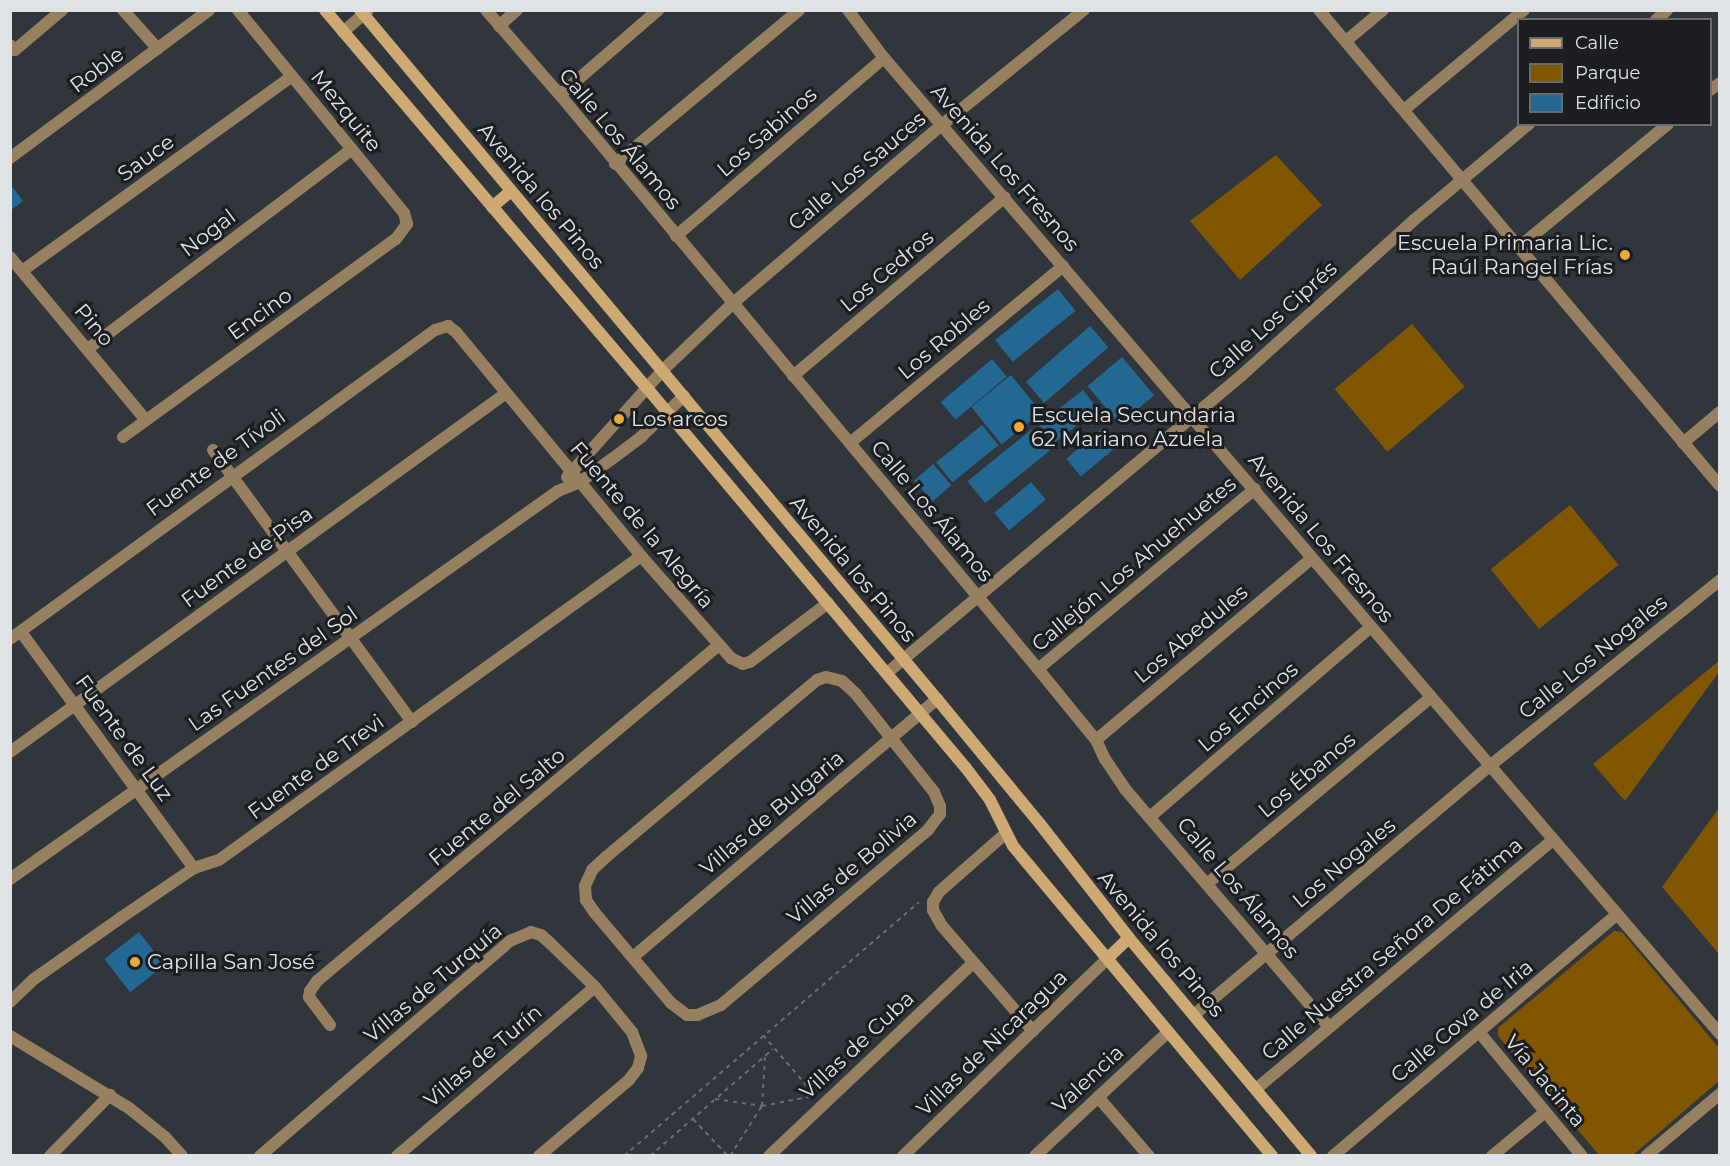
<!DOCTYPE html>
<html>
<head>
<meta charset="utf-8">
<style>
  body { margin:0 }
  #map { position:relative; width:1730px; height:1166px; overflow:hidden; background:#30363b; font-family:Montserrat,sans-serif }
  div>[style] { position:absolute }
  .green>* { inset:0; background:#815600; transform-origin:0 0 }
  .building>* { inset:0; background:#226893; transform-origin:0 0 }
  .path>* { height:2px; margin-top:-1px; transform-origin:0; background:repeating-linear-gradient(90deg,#686d72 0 4.5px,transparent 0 9px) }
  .street>* { height:12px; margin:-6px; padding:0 6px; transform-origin:6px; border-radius:6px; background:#97805f }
  .secondary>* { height:12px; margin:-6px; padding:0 6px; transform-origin:6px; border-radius:6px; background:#cea974 }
  .dots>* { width:16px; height:16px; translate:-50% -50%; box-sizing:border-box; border:3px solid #1b1d20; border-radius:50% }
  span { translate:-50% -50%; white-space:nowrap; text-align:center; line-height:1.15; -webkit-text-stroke:6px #1b1d20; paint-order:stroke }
  .street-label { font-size:21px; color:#dfe3e6 }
  .poi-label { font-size:21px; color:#dfe3e6 }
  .right { translate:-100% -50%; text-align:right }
  .left { translate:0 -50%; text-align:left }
  .frame { position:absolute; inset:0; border:12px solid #dfe3e6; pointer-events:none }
  .legend { position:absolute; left:1517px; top:18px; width:195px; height:108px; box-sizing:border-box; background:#1b1d20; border:2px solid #696c6f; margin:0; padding:8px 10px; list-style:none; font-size:18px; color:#dfe3e6 }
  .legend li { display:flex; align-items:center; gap:12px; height:30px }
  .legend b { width:30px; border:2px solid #696c6f }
</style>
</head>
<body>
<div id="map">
  <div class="green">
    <div style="clip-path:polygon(1276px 155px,1322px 205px,1240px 280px,1190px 221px)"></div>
    <div style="left:1412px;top:324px;width:82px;height:101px;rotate:50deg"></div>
    <div style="left:1570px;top:505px;width:77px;height:102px;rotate:51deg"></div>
    <div style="clip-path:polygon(1719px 661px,1719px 672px,1625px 801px,1593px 764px)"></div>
    <div style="clip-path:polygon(1719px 808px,1719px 954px,1662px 887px)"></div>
    <div style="clip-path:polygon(1614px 931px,1622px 932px,1719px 1048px,1719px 1081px,1633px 1155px,1599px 1155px,1498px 1036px,1498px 1028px)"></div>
  </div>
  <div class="building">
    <div style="clip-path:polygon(10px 184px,23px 201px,10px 211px)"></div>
    <div style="left:1058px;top:289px;width:28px;height:81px;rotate:51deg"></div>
    <div style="left:1090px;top:326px;width:28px;height:85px;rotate:49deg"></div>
    <div style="left:1122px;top:357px;width:50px;height:45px;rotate:50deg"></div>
    <div style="left:992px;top:359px;width:23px;height:67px;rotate:50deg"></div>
    <div style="left:1011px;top:375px;width:48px;height:51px;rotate:51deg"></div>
    <div style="left:1083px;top:390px;width:24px;height:56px;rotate:52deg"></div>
    <div style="left:982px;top:425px;width:26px;height:59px;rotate:51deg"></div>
    <div style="left:1103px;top:428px;width:23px;height:48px;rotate:50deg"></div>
    <div style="left:1032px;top:429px;width:28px;height:83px;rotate:51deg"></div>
    <div style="left:933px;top:464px;width:28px;height:25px;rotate:49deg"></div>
    <div style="left:1031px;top:482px;width:23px;height:48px;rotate:50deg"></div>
    <div style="left:139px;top:932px;width:42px;height:44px;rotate:52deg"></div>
  </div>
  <div class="path">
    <div style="left:763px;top:1035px;width:78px;rotate:49.2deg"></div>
    <div style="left:715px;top:1099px;width:48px;rotate:8.5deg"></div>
    <div style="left:762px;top:1106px;width:52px;rotate:-11.1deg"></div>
    <div style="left:693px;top:1119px;width:51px;rotate:46.6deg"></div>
    <div style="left:624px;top:1156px;width:389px;rotate:-40.7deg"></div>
    <div style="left:650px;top:1156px;width:163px;rotate:-41deg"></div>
    <div style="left:730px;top:1156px;width:59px;rotate:-57.4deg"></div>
    <div style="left:762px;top:1106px;width:49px;rotate:-86.5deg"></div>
  </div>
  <div class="street">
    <div style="left:123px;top:10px;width:52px;rotate:48.1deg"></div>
    <div style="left:486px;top:10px;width:113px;rotate:49deg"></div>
    <div style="left:560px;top:95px;width:747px;rotate:50.21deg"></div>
    <div style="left:1038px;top:669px;width:92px;rotate:50.8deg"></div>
    <div style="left:1096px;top:740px;width:21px;rotate:65deg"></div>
    <div style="left:1105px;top:759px;width:36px;rotate:56deg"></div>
    <div style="left:1125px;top:789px;width:313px;rotate:49.4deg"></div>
    <div style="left:848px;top:10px;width:60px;rotate:53.1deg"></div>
    <div style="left:884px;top:58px;width:1285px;rotate:49.42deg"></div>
    <div style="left:1319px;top:10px;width:622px;rotate:49.89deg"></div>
    <div style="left:1656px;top:20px;width:15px;rotate:-42deg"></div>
    <div style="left:499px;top:26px;width:24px;rotate:-42deg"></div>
    <div style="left:343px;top:32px;width:33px;rotate:-41deg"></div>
    <div style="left:1346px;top:41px;width:48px;rotate:-40deg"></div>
    <div style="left:10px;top:45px;width:7px;rotate:45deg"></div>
    <div style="left:15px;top:50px;width:62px;rotate:-40.4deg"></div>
    <div style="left:1710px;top:90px;width:12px;rotate:-35deg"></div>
    <div style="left:560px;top:95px;width:130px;rotate:-40.9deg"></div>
    <div style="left:1405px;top:109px;width:155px;rotate:-39.8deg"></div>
    <div style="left:10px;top:158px;width:248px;rotate:-36.6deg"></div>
    <div style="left:615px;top:164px;width:240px;rotate:-39.9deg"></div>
    <div style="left:676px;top:236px;width:274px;rotate:-40.6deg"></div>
    <div style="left:1519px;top:247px;width:193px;rotate:-39.5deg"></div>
    <div style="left:10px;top:257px;width:212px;rotate:50.2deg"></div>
    <div style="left:22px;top:271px;width:333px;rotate:-35.8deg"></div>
    <div style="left:89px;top:348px;width:328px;rotate:-37.1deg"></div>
    <div style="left:793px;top:376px;width:277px;rotate:-40.2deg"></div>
    <div style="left:123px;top:437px;width:337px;rotate:-36deg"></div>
    <div style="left:396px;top:239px;width:19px;rotate:-54deg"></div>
    <div style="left:407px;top:224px;width:11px;rotate:-105deg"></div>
    <div style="left:404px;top:213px;width:262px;rotate:-129.3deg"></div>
    <div style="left:850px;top:443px;width:277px;rotate:-39.7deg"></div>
    <div style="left:1683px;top:443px;width:48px;rotate:-40deg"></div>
    <div style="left:213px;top:450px;width:337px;rotate:53.8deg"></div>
    <div style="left:567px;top:477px;width:144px;rotate:-48.1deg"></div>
    <div style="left:663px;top:370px;width:95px;rotate:-43.7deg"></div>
    <div style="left:732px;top:304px;width:277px;rotate:-40.5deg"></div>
    <div style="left:943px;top:124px;width:181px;rotate:-39deg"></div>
    <div style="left:21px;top:632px;width:293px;rotate:53.8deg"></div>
    <div style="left:10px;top:639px;width:525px;rotate:-36.02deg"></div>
    <div style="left:435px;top:330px;width:14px;rotate:-17deg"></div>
    <div style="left:448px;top:326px;width:10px;rotate:37deg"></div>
    <div style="left:456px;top:332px;width:291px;rotate:50.4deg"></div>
    <div style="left:641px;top:556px;width:136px;rotate:48.6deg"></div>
    <div style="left:731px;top:658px;width:13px;rotate:27deg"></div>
    <div style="left:743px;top:664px;width:7px;rotate:-16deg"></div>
    <div style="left:750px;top:662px;width:98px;rotate:-37.1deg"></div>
    <div style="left:1038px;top:669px;width:282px;rotate:-39.7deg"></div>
    <div style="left:887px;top:673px;width:463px;rotate:-40deg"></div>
    <div style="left:1242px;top:375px;width:232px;rotate:-42deg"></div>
    <div style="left:1414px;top:220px;width:150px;rotate:-39.9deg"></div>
    <div style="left:826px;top:677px;width:16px;rotate:14deg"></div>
    <div style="left:842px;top:681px;width:19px;rotate:43deg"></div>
    <div style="left:856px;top:694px;width:125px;rotate:51.5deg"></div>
    <div style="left:934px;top:792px;width:15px;rotate:67deg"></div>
    <div style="left:940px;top:806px;width:8px;rotate:90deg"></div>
    <div style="left:940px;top:814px;width:20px;rotate:127deg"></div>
    <div style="left:928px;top:830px;width:271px;rotate:139.8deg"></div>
    <div style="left:721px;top:1005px;width:25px;rotate:157deg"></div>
    <div style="left:698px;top:1015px;width:11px;rotate:180deg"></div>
    <div style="left:687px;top:1015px;width:20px;rotate:-143deg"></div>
    <div style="left:671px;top:1003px;width:118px;rotate:-130.2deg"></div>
    <div style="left:595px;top:913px;width:16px;rotate:-125deg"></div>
    <div style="left:586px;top:900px;width:14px;rotate:-94deg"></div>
    <div style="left:585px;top:886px;width:17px;rotate:-66deg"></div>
    <div style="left:592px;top:870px;width:19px;rotate:-43deg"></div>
    <div style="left:606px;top:857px;width:275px;rotate:-40deg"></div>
    <div style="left:817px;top:680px;width:9px;rotate:-18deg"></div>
    <div style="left:1096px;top:740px;width:282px;rotate:-40.1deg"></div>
    <div style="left:10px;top:752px;width:611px;rotate:-35.88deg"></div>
    <div style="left:1151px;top:816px;width:290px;rotate:-40.7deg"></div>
    <div style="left:1005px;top:834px;width:88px;rotate:138.7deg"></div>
    <div style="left:939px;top:892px;width:12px;rotate:121deg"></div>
    <div style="left:933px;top:902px;width:8px;rotate:90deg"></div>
    <div style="left:933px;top:910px;width:18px;rotate:61deg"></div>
    <div style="left:942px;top:926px;width:139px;rotate:49.1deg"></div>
    <div style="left:10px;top:879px;width:671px;rotate:-35.3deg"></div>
    <div style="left:558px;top:491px;width:24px;rotate:-22deg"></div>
    <div style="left:580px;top:482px;width:39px;rotate:-36deg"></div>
    <div style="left:612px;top:459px;width:38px;rotate:-37deg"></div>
    <div style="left:642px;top:436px;width:58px;rotate:-43.6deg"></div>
    <div style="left:1208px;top:883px;width:290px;rotate:-39.8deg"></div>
    <div style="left:633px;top:957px;width:399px;rotate:-40.3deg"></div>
    <div style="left:10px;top:1002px;width:33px;rotate:-44deg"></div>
    <div style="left:34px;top:979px;width:104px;rotate:-35.2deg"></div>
    <div style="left:119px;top:919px;width:91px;rotate:-34.2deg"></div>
    <div style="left:194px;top:868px;width:26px;rotate:-18deg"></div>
    <div style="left:219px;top:860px;width:520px;rotate:-35.77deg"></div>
    <div style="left:1195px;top:1014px;width:387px;rotate:-40.1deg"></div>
    <div style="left:1491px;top:765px;width:294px;rotate:-38.9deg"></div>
    <div style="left:330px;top:1025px;width:35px;rotate:-127deg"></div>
    <div style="left:309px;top:997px;width:6px;rotate:-81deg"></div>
    <div style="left:310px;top:991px;width:12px;rotate:-55deg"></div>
    <div style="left:317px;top:981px;width:524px;rotate:-39.89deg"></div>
    <div style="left:1479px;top:1032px;width:161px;rotate:50.3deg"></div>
    <div style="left:10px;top:1036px;width:139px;rotate:31.2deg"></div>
    <div style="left:129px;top:1108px;width:46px;rotate:38.9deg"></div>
    <div style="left:165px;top:1137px;width:25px;rotate:48deg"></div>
    <div style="left:1256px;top:1089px;width:388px;rotate:-40deg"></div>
    <div style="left:1098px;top:1097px;width:78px;rotate:49.2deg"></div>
    <div style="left:50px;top:1156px;width:86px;rotate:-45.5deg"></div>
    <div style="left:260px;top:1156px;width:330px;rotate:-40.7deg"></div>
    <div style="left:510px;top:941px;width:23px;rotate:-23deg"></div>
    <div style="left:531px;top:932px;width:10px;rotate:17deg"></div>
    <div style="left:541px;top:935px;width:12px;rotate:42deg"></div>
    <div style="left:550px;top:943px;width:63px;rotate:44.4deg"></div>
    <div style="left:595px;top:987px;width:58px;rotate:50.6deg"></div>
    <div style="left:632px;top:1032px;width:26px;rotate:69deg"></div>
    <div style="left:641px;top:1056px;width:12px;rotate:104deg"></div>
    <div style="left:638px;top:1068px;width:15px;rotate:127deg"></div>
    <div style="left:629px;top:1080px;width:118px;rotate:139.8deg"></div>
    <div style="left:397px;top:1156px;width:260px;rotate:-40.5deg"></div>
    <div style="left:769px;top:1156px;width:281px;rotate:-43.4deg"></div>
    <div style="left:903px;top:1156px;width:285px;rotate:-44deg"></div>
    <div style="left:1035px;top:1156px;width:182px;rotate:-43deg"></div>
    <div style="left:1333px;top:1156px;width:372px;rotate:-40.4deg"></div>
    <div style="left:1492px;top:1156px;width:69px;rotate:-39.7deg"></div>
    <div style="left:1646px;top:1156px;width:97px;rotate:-40deg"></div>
  </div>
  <div class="secondary">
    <div style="left:325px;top:10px;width:497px;rotate:49.6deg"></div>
    <div style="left:647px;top:388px;width:496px;rotate:50deg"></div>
    <div style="left:966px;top:768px;width:40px;rotate:53deg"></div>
    <div style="left:990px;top:800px;width:51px;rotate:63.4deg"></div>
    <div style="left:1013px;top:846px;width:404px;rotate:50.1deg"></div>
    <div style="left:360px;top:10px;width:899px;rotate:50.06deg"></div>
    <div style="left:937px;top:699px;width:162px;rotate:50.5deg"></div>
    <div style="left:1040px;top:824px;width:145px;rotate:52deg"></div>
    <div style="left:1129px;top:938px;width:284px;rotate:50.1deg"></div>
    <div style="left:492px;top:207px;width:25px;rotate:-40deg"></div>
    <div style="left:1108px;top:958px;width:29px;rotate:-44deg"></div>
  </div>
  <div class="dots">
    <div style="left:1625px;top:255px;background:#eba93a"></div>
    <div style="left:619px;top:419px;background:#eba93a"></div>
    <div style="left:1019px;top:427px;background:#eba93a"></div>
    <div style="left:135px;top:962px;background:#eba93a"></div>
  </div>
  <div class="street-label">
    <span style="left:97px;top:70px;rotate:-37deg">Roble</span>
    <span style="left:346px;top:111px;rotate:51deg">Mezquite</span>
    <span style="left:767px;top:132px;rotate:-41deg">Los Sabinos</span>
    <span style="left:620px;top:139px;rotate:50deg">Calle Los Álamos</span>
    <span style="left:146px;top:158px;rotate:-36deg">Sauce</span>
    <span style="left:1005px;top:168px;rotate:49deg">Avenida Los Fresnos</span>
    <span style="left:857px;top:171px;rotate:-40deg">Calle Los Sauces</span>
    <span style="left:541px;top:196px;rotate:50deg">Avenida los Pinos</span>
    <span style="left:208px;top:233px;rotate:-37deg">Nogal</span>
    <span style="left:887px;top:271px;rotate:-40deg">Los Cedros</span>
    <span style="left:260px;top:314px;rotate:-36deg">Encino</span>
    <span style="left:1273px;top:320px;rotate:-42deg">Calle Los Ciprés</span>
    <span style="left:94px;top:325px;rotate:50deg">Pino</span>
    <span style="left:944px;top:339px;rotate:-40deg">Los Robles</span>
    <span style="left:216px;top:463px;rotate:-36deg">Fuente de Tívoli</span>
    <span style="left:932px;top:511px;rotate:50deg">Calle Los Álamos</span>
    <span style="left:642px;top:525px;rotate:50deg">Fuente de la Alegría</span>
    <span style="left:1321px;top:538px;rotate:50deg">Avenida Los Fresnos</span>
    <span style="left:247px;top:557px;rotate:-36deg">Fuente de Pisa</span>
    <span style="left:1134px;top:564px;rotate:-40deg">Callejón Los Ahuehuetes</span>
    <span style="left:853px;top:569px;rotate:50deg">Avenida los Pinos</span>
    <span style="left:1191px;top:634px;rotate:-40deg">Los Abedules</span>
    <span style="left:1593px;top:657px;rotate:-39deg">Calle Los Nogales</span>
    <span style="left:273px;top:669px;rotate:-35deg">Las Fuentes del Sol</span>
    <span style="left:1248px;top:707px;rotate:-41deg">Los Encinos</span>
    <span style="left:124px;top:738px;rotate:54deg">Fuente de Luz</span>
    <span style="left:316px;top:767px;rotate:-36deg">Fuente de Trevi</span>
    <span style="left:1307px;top:775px;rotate:-40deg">Los Ébanos</span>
    <span style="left:497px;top:807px;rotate:-40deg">Fuente del Salto</span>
    <span style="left:772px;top:813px;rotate:-40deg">Villas de Bulgaria</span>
    <span style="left:1344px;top:863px;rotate:-40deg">Los Nogales</span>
    <span style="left:852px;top:868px;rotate:-40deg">Villas de Bolivia</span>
    <span style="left:1238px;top:888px;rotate:50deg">Calle Los Álamos</span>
    <span style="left:1161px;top:944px;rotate:50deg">Avenida los Pinos</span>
    <span style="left:1392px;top:949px;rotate:-40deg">Calle Nuestra Señora De Fátima</span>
    <span style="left:433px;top:983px;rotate:-40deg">Villas de Turquía</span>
    <span style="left:1462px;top:1021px;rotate:-40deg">Calle Cova de Iria</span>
    <span style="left:992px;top:1043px;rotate:-44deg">Villas de Nicaragua</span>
    <span style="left:857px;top:1045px;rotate:-43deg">Villas de Cuba</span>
    <span style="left:483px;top:1056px;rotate:-40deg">Villas de Turín</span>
    <span style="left:1088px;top:1079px;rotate:-43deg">Valencia</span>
    <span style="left:1545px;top:1081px;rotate:50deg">Vía Jacinta</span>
  </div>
  <div class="poi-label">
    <span class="right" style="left:1613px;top:255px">Escuela Primaria Lic.<br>Raúl Rangel Frías</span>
    <span class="left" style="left:1031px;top:427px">Escuela Secundaria<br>62 Mariano Azuela</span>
    <span class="left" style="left:631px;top:419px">Los arcos</span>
    <span class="left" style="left:147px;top:962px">Capilla San José</span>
  </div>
  <div class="frame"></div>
  <ul class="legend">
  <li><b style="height:8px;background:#cea974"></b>Calle</li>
  <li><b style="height:16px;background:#815600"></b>Parque</li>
  <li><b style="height:16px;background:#226893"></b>Edificio</li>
  </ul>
</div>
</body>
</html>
